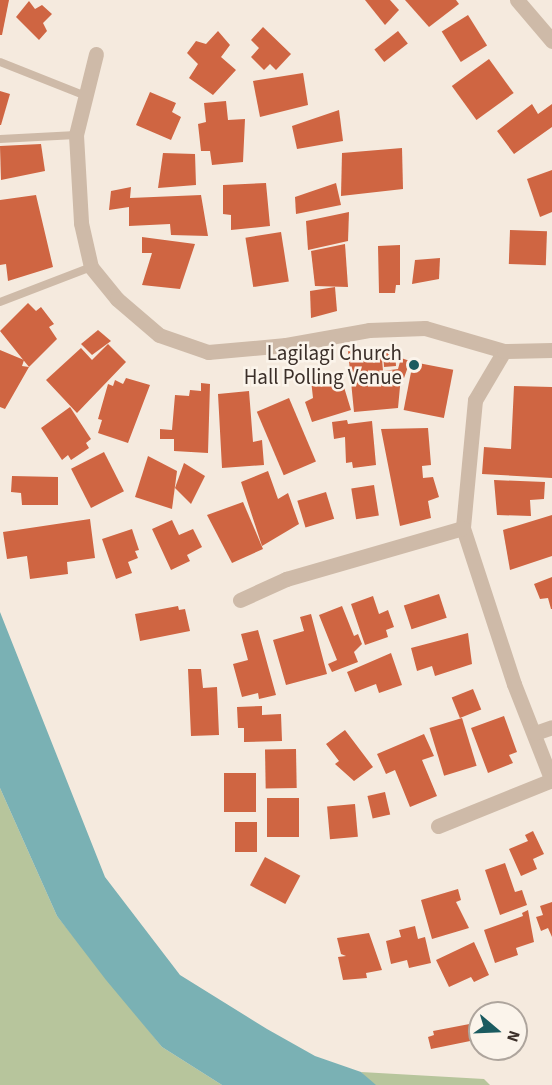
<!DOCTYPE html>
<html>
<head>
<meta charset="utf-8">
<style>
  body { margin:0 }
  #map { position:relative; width:552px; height:1085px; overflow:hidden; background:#f5eade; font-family:"Source Sans 3",sans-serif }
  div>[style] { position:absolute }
  .green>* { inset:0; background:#b7c59c }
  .water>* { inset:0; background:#7ab1b4 }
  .building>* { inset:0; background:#cf6542; transform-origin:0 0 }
  .service>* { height:8px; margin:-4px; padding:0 4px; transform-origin:4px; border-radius:4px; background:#cebaa8 }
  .minor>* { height:15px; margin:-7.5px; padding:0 7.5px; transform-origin:7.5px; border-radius:7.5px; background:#cebaa8 }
  .tertiary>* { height:15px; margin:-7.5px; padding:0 7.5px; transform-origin:7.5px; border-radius:7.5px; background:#cebaa8 }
  .dots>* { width:16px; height:16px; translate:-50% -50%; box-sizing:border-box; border:3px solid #fbf4eb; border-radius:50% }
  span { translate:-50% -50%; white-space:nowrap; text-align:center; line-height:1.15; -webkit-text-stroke:5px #fbf4eb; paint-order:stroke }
  .poi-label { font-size:21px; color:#3b2f29 }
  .right { translate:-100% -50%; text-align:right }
  .north { position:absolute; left:468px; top:1001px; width:60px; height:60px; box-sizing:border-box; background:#fbf4eb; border:2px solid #aea59d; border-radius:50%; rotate:109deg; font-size:16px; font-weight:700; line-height:24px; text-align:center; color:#3b2f29 }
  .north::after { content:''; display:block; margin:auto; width:21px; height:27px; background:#1b5b60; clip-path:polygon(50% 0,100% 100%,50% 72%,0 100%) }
</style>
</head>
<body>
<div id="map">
  <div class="green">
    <div style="clip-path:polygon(0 788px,57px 916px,162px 1047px,222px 1085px,0 1085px)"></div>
    <div style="clip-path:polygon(361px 1072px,484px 1079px,490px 1085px,373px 1085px)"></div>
  </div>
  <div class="water">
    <div style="clip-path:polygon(0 612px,105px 877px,180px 975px,267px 1029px,315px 1056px,361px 1072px,376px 1085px,222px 1085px,162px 1047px,106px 980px,57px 916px,0 788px)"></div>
  </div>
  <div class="building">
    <div style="clip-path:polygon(0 0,9px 0,2px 35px,0 35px)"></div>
    <div style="clip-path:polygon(365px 0,390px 0,399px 10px,385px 25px)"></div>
    <div style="clip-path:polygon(405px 0,456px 0,459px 4px,429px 27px)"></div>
    <div style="clip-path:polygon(29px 1px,35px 9px,42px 5px,52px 14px,43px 23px,47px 31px,39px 40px,16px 17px)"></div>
    <div style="left:468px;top:15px;width:36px;height:31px;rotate:58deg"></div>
    <div style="clip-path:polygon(263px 27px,291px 54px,276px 70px,270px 64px,264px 70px,251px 57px,259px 48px,251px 40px)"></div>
    <div style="clip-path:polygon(218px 31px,230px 45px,221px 57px,236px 70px,213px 95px,189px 78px,198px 64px,187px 53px,196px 41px,206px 44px)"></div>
    <div style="left:398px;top:31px;width:16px;height:30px;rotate:52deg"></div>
    <div style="left:489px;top:59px;width:42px;height:46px;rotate:54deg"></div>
    <div style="clip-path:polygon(303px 73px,308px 105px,260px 117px,253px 81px)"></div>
    <div style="clip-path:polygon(0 91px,10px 94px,1px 125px,0 125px)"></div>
    <div style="clip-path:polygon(150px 92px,176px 103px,172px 112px,181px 117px,171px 140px,136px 125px)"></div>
    <div style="clip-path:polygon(226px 101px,228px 120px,245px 119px,243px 162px,212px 165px,210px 151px,201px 151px,198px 124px,206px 122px,204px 103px)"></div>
    <div style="clip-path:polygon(532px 104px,538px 114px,552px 104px,552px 127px,514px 154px,497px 131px)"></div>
    <div style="clip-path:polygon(339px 110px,343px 141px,297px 149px,292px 126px)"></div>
    <div style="clip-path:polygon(41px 144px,45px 171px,1px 180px,0 146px)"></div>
    <div style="clip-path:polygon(402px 148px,403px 189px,341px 196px,342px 153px)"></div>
    <div style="clip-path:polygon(163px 153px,195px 154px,196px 185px,158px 188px)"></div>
    <div style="clip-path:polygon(552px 170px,552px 212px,540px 217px,527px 179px)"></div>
    <div style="clip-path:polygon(266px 183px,270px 226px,231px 230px,231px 215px,223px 214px,223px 185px)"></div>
    <div style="clip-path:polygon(336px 183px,341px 205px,296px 214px,295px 197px)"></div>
    <div style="clip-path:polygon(131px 187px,130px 198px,201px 195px,208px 236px,171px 235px,170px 224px,129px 226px,129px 207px,109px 210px,111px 191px)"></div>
    <div style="clip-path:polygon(36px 195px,53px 267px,8px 281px,6px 264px,0 265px,0 200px)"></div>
    <div style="clip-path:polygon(349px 212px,348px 241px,308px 250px,306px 221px)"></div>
    <div style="left:510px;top:230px;width:37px;height:34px;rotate:2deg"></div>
    <div style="left:281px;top:232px;width:50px;height:36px;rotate:81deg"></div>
    <div style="clip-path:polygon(142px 237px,195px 244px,180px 289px,142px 285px,152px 253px,142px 253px)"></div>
    <div style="clip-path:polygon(345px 244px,348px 287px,315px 286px,311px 251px)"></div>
    <div style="clip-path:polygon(400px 245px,400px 285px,396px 285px,395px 293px,379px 293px,378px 246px)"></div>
    <div style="clip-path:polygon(440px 258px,439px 279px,412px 284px,415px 260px)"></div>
    <div style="clip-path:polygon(335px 287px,337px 311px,311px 318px,310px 291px)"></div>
    <div style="clip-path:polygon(28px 303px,36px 311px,41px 307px,54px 324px,49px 327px,57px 339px,29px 367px,0 331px)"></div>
    <div style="clip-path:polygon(98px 330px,111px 341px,92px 355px,81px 344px)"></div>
    <div style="clip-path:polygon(108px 344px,126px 362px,77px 413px,46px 380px,81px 348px,92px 360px)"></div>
    <div style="clip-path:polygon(381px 347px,383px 371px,398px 369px,401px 358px,410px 361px,404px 378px,401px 376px,398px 408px,354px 412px,348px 351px)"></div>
    <div style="clip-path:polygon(395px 348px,396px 366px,384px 367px,383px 351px)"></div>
    <div style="clip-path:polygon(0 350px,24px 360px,22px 366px,29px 367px,5px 409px,0 407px)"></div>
    <div style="left:413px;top:362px;width:41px;height:49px;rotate:11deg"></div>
    <div style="clip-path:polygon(340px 374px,351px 410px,312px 422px,305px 402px,313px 398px,311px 380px)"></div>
    <div style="clip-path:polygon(126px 378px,150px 385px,128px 443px,98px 433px,102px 420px,98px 419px,108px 384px,113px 386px,115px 380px,123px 384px)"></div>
    <div style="clip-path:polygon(201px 383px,210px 384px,208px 453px,174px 451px,174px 439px,160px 439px,160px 429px,172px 430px,175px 395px,189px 396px,190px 390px,201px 391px)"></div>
    <div style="clip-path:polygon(514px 386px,552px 387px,552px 478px,482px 474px,484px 447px,511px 449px)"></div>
    <div style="clip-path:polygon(249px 391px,253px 442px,262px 440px,264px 465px,222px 468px,218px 394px)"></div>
    <div style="left:289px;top:398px;width:69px;height:35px;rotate:67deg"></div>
    <div style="clip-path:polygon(70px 407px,91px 439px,86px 443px,89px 448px,71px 460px,68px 455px,62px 460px,41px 428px)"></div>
    <div style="clip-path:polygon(347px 420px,348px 424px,372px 421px,376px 465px,353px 468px,352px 462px,346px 463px,345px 437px,334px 439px,332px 422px)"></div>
    <div style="clip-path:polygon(428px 428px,431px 465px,422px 466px,423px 478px,433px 477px,439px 497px,428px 501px,431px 518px,400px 526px,381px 429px)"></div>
    <div style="left:104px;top:452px;width:44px;height:37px;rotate:63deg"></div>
    <div style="clip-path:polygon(148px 456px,177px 471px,172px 509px,135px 497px)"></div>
    <div style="clip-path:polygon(184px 463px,205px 476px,191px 504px,175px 488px)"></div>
    <div style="clip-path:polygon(268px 471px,278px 499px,288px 493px,299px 524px,262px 546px,241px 482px)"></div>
    <div style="clip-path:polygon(12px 476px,58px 477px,58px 505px,22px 505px,21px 493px,11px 492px)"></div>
    <div style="clip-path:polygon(494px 480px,545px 482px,544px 499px,530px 500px,531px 516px,497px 515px)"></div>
    <div style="left:374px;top:485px;width:31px;height:23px;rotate:81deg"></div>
    <div style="left:326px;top:492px;width:28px;height:30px;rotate:73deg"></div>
    <div style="clip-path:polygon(243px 502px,263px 549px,232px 563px,207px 515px)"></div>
    <div style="clip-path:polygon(552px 515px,552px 556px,510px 570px,503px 530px)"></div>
    <div style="clip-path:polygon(90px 519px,95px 558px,67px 562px,68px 574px,30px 579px,27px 556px,7px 559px,3px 532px)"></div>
    <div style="clip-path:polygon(172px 520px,179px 535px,193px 529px,202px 547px,187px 555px,190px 561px,171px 570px,152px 529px)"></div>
    <div style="clip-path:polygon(132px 529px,139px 550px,135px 551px,138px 558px,128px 562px,132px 573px,116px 579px,102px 539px)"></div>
    <div style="clip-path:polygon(552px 577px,552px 609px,551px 609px,548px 598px,540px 599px,534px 584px)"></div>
    <div style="left:439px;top:594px;width:25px;height:37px;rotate:72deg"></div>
    <div style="clip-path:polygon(373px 596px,379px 614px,388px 610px,394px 627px,386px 630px,388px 637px,365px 645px,351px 604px)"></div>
    <div style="clip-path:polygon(178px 606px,179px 610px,185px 609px,190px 631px,140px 641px,135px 614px)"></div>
    <div style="clip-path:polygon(342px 606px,354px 636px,358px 634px,362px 644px,354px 652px,358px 662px,332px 672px,328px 664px,337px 660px,319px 615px)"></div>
    <div style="clip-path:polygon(311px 614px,327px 674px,286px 685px,273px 640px,304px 631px,300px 617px)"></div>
    <div style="clip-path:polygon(258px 630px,276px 695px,259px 699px,258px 693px,242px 697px,233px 664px,248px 660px,241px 634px)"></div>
    <div style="clip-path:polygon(468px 633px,472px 664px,435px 676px,432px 666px,417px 671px,411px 648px)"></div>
    <div style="clip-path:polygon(391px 653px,402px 685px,379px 693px,376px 684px,355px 692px,347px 672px)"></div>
    <div style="clip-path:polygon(188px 669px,201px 669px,203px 688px,217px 687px,219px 735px,191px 736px)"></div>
    <div style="left:473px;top:689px;width:22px;height:23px;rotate:68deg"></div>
    <div style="clip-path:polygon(262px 706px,262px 715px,281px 714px,282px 741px,244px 742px,244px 728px,238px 728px,237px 707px)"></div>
    <div style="clip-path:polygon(504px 716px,517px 752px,509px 755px,513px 763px,488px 773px,471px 728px)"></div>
    <div style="left:462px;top:718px;width:50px;height:34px;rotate:73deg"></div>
    <div style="clip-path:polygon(345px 730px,373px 767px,354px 781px,335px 764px,339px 761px,326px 744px)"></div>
    <div style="clip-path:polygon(424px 734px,434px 756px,422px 760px,437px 796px,410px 807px,395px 770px,386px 774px,377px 754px)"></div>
    <div style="left:296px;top:749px;width:39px;height:31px;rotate:89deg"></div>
    <div style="left:256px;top:773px;width:39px;height:32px;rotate:90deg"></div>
    <div style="left:385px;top:792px;width:23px;height:18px;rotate:77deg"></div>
    <div style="left:267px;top:798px;width:32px;height:39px"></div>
    <div style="left:355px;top:804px;width:33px;height:28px;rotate:85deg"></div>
    <div style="left:235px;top:822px;width:22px;height:30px"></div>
    <div style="clip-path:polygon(533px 831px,544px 854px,533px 859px,537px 869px,521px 876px,509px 849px,528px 841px,525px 835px)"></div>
    <div style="left:265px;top:857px;width:40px;height:32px;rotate:28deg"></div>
    <div style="clip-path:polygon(505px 863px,515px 892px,522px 890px,527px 905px,500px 915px,485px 870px)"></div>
    <div style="clip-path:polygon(458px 889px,461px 900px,456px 902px,469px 928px,432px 939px,421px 900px)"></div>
    <div style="clip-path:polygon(552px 902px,552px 937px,548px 928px,541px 931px,536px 917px,543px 915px,540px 906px)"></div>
    <div style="clip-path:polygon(528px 910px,534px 942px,516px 948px,518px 955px,495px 963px,484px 930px,523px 916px,522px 913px)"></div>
    <div style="clip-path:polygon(415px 926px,418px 939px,425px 937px,431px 963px,409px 968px,407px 960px,391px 964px,386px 941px,401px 937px,399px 930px)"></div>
    <div style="clip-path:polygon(369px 933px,382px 970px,366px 973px,367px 978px,343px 980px,338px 957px,346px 956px,341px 954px,337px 938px)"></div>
    <div style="clip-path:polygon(474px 942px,489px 975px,474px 982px,471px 977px,449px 987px,436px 960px)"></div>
    <div style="clip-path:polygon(480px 1022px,480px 1039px,431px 1049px,428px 1037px,434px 1035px,433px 1031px)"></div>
  </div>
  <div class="service">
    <div style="left:0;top:62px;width:92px;rotate:21.6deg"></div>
    <div style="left:0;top:139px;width:76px;rotate:-3deg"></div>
    <div style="left:0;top:302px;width:97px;rotate:-21deg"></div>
  </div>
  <div class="minor">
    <div style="left:517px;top:0;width:54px;rotate:49.5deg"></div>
    <div style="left:504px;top:351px;width:57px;rotate:120.6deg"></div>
    <div style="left:475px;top:400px;width:129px;rotate:95.4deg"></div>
    <div style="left:463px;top:528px;width:164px;rotate:71.9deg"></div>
    <div style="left:514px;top:684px;width:104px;rotate:68.6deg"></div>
    <div style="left:240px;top:600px;width:51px;rotate:-24.5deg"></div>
    <div style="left:286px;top:579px;width:184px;rotate:-16.1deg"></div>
    <div style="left:535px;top:733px;width:18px;rotate:-19deg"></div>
    <div style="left:438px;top:826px;width:123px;rotate:-22deg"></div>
  </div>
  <div class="tertiary">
    <div style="left:96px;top:54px;width:83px;rotate:103.9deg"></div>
    <div style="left:76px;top:135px;width:88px;rotate:86.7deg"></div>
    <div style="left:81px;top:223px;width:45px;rotate:77.2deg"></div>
    <div style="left:91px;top:267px;width:41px;rotate:50.9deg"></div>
    <div style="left:117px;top:299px;width:55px;rotate:40.6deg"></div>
    <div style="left:159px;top:335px;width:52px;rotate:19.1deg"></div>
    <div style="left:208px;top:352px;width:78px;rotate:-5.1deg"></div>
    <div style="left:286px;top:345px;width:84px;rotate:-10.2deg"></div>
    <div style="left:369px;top:330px;width:56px;rotate:-2deg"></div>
    <div style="left:425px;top:328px;width:82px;rotate:16.2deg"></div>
    <div style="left:504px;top:351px;width:48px;rotate:-1.2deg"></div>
  </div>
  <div class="dots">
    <div style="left:414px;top:365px;background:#1b5b60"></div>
  </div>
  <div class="poi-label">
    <span class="right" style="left:402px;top:365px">Lagilagi Church<br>Hall Polling Venue</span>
  </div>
  <div class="north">N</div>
</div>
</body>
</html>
